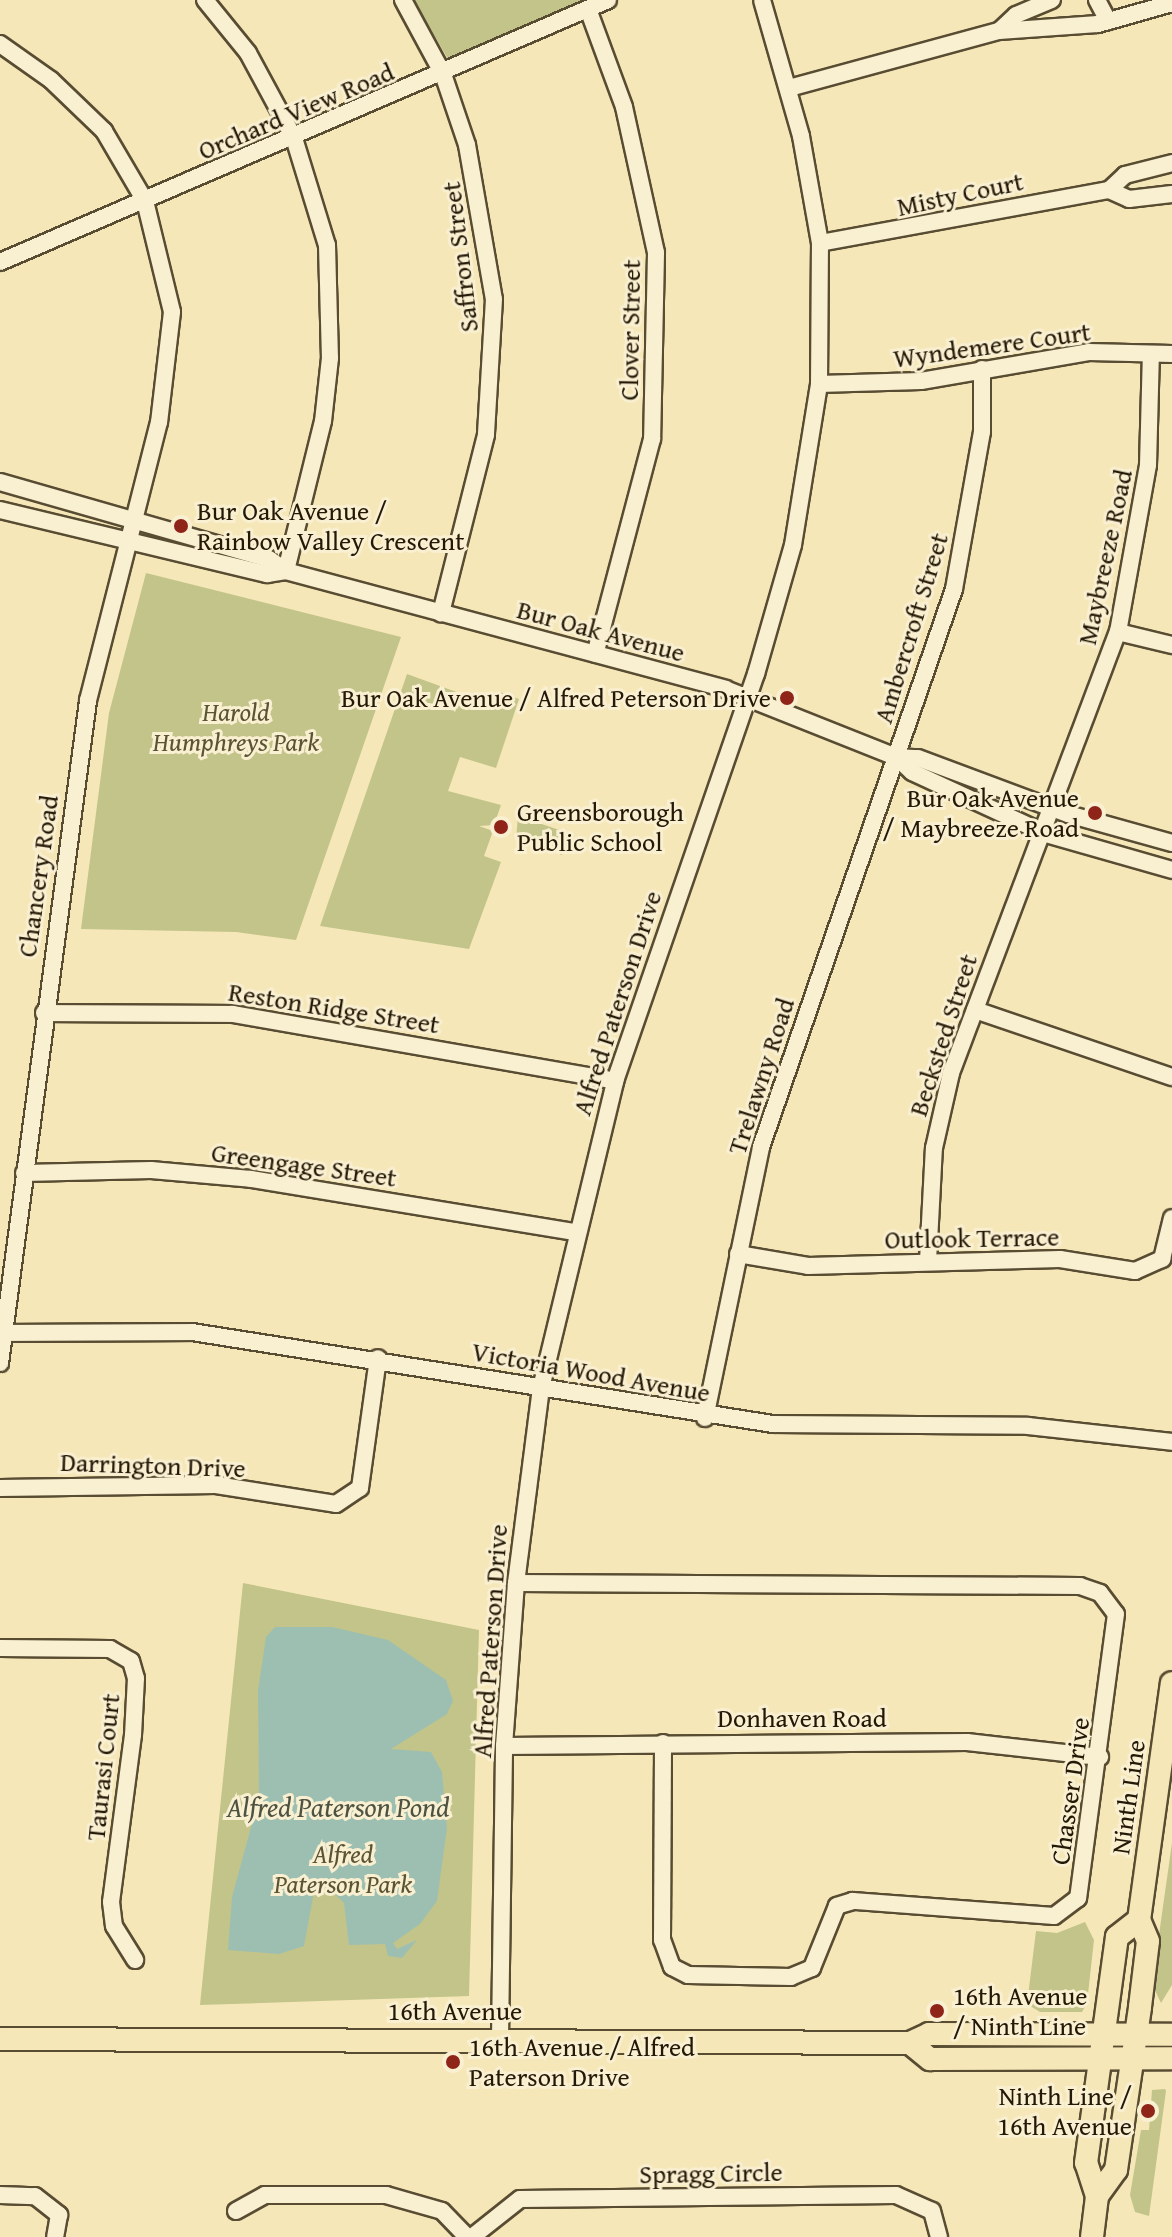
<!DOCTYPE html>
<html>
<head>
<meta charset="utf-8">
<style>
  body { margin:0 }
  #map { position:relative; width:1172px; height:2237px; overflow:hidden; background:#f6e7b8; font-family:"Gentium Book Plus",serif }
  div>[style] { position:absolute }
  .green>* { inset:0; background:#c2c48a }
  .water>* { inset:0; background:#9dbfb2 }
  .roads { filter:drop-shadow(2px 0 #584c32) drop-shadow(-2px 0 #584c32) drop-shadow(0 2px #584c32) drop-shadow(0 -2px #584c32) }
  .minor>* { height:16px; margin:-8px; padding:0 8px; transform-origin:8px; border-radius:8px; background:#f9efd1 }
  .major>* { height:22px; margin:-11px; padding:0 11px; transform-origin:11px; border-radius:11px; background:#f6e7b8 }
  .dots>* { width:22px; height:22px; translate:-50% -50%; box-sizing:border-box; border:4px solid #f9efd1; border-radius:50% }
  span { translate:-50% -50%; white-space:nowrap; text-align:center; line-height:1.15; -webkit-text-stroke:6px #f9efd1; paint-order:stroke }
  .street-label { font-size:26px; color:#241806 }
  .poi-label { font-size:26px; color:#241806 }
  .left { translate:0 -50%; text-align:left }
  .right { translate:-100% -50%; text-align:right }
  .park-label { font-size:26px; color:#5b5434; font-style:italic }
  .water-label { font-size:28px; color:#4e5242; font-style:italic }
</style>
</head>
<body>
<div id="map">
  <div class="green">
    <div style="clip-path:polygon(414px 0,583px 0,448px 59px)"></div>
    <div style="clip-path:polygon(146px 573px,401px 637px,296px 940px,236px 932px,81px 929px,109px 713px)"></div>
    <div style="clip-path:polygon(407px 674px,495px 706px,500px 692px,519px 699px,496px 768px,460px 757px,448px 791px,501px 805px,494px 825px,479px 826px,493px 831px,484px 856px,501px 862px,469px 949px,320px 926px)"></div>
    <div style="clip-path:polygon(518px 816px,574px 835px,570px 850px,561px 855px,538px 838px,516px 839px)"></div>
    <div style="clip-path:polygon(243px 1583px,479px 1630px,469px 1996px,200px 2005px)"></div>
    <div style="clip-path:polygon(1172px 1843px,1172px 1985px,1161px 2003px,1152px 1984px)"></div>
    <div style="clip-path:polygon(1085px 1922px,1094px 1940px,1087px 2003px,1082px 2012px,1040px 2012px,1027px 2004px,1036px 1931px,1057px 1933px)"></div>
    <div style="clip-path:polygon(1165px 2089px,1166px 2091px,1149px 2216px,1135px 2212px,1130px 2195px,1141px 2130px,1149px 2130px,1152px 2090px)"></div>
  </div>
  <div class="water">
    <div style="clip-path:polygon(275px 1627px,332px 1627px,388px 1640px,446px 1680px,453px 1701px,447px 1714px,391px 1749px,431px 1752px,442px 1772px,447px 1828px,437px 1901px,420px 1924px,393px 1943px,397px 1949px,417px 1940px,402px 1958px,388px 1956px,385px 1944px,349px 1945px,344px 1903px,324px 1884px,314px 1892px,304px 1946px,279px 1954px,228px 1950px,232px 1897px,259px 1798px,258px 1691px,266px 1637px)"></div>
  </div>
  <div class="roads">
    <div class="minor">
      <div style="left:205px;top:0;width:68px;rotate:50.9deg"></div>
      <div style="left:248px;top:53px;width:97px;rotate:61.6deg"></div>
      <div style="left:294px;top:138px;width:112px;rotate:72.9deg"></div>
      <div style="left:327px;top:245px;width:113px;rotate:88.5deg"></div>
      <div style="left:330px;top:358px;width:63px;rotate:96.3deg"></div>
      <div style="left:323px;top:421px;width:154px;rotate:103.9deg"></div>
      <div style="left:403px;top:0;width:84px;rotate:61.6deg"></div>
      <div style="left:443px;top:74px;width:75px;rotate:71.3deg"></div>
      <div style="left:467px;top:145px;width:156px;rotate:80.1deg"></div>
      <div style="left:494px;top:299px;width:136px;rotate:93.4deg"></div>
      <div style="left:486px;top:435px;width:184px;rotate:104.2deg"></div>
      <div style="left:1097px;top:0;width:24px;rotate:62deg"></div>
      <div style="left:588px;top:9px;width:104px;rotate:69.8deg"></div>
      <div style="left:624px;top:107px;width:149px;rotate:77.6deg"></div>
      <div style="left:656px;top:253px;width:186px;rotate:91.2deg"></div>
      <div style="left:652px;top:439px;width:222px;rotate:104.8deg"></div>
      <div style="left:999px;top:31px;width:23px;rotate:-43deg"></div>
      <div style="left:1016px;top:15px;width:39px;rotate:-23deg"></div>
      <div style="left:0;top:44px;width:62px;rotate:35.2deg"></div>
      <div style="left:51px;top:80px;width:74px;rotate:43.9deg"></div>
      <div style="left:104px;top:131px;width:81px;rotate:59.6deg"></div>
      <div style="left:145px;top:201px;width:114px;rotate:76.3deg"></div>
      <div style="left:172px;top:312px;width:111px;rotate:96.7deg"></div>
      <div style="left:159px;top:422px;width:288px;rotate:104.3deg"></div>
      <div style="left:88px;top:701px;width:668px;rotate:97.57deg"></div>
      <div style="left:789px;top:88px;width:218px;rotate:-15.2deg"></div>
      <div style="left:999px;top:31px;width:99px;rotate:-4deg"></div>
      <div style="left:1098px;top:24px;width:77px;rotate:-15.8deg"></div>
      <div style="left:1109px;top:190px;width:22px;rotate:24deg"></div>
      <div style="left:1129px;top:199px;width:43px;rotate:-6.6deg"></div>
      <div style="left:820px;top:243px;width:294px;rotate:-10.4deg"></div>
      <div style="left:1109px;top:190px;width:22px;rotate:-43deg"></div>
      <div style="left:1125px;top:175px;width:49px;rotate:-14.3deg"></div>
      <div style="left:0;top:262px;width:662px;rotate:-23.31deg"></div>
      <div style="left:819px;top:384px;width:102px;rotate:-1.7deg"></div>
      <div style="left:921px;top:381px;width:170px;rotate:-9.8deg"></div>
      <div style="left:1089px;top:352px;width:83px;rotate:1.4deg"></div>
      <div style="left:0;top:482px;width:280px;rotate:16deg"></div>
      <div style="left:269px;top:559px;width:21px;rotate:35deg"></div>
      <div style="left:286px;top:571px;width:455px;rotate:15deg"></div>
      <div style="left:725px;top:689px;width:184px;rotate:21.7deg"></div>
      <div style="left:896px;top:757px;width:22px;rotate:43deg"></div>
      <div style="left:912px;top:772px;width:148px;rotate:24.8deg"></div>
      <div style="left:1046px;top:834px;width:131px;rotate:15.9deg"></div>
      <div style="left:0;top:510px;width:275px;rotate:13.5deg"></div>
      <div style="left:267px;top:574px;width:19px;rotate:-9deg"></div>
      <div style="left:1118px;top:632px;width:56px;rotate:13.5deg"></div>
      <div style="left:896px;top:757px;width:22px;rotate:3deg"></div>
      <div style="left:918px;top:758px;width:160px;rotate:20.5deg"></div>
      <div style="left:1068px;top:814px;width:108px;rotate:15.6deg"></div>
      <div style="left:975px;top:1010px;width:208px;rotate:18.8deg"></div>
      <div style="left:44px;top:1013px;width:189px;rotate:0.3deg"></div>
      <div style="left:233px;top:1014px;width:388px;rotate:9.9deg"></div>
      <div style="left:24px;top:1173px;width:127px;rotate:-1.4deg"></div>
      <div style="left:151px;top:1170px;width:100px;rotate:5.1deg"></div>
      <div style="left:251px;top:1179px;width:328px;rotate:9.3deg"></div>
      <div style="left:738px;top:1254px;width:71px;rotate:9.7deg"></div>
      <div style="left:808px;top:1266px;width:252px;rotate:-1.6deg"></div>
      <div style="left:1060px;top:1259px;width:76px;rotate:9.1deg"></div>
      <div style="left:1135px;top:1271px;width:30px;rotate:-24deg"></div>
      <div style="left:1162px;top:1259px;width:42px;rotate:-76.3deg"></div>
      <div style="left:928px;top:1261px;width:113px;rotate:-87deg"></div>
      <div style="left:934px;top:1148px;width:77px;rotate:-77.2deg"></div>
      <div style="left:951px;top:1073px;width:472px;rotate:-69.3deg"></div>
      <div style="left:1118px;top:632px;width:170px;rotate:-79.8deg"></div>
      <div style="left:1148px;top:465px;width:111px;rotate:-88.5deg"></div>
      <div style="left:4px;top:1333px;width:188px;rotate:-0.3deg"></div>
      <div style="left:192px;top:1332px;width:588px;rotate:9deg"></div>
      <div style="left:773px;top:1424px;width:255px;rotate:0.4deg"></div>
      <div style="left:1028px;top:1426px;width:145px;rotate:6.3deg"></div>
      <div style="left:705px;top:1418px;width:277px;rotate:-78.3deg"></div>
      <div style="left:761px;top:1147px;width:590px;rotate:-70.92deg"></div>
      <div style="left:954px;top:589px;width:159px;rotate:-79.9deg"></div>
      <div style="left:982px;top:432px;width:63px;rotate:-90deg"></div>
      <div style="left:0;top:1488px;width:216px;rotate:-0.8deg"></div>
      <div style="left:216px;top:1485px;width:121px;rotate:9deg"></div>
      <div style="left:336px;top:1504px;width:29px;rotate:-34deg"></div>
      <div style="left:360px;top:1488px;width:131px;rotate:-82.1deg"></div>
      <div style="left:516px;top:1583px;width:564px;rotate:0.3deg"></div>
      <div style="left:1080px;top:1586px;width:21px;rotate:19deg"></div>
      <div style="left:1100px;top:1593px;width:26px;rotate:53deg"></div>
      <div style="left:1116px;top:1614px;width:287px;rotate:97.6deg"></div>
      <div style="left:1078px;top:1898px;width:30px;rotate:143deg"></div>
      <div style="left:1054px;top:1916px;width:202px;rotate:-175.7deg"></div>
      <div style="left:853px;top:1901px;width:17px;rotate:163deg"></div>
      <div style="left:837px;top:1906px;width:67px;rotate:112deg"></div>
      <div style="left:812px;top:1968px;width:23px;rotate:157deg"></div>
      <div style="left:791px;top:1977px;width:103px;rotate:-178.9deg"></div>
      <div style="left:688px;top:1975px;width:18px;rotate:-153deg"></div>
      <div style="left:672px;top:1967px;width:29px;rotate:-110deg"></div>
      <div style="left:662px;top:1940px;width:197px;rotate:-89.7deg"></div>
      <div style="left:0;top:1648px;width:110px;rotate:0.5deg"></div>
      <div style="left:110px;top:1649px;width:24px;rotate:30deg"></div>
      <div style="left:131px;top:1661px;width:18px;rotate:74deg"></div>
      <div style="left:136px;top:1678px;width:57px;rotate:93deg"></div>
      <div style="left:133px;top:1735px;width:168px;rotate:97.5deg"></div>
      <div style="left:111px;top:1902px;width:24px;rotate:83deg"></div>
      <div style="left:114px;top:1926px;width:40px;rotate:58deg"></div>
      <div style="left:504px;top:1746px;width:463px;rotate:-0.5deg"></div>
      <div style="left:967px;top:1742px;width:134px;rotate:6.4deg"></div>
      <div style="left:500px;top:2038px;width:292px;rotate:-89.2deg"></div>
      <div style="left:504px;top:1746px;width:163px;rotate:-85.8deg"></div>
      <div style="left:516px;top:1583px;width:197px;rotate:-82.7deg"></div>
      <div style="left:541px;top:1388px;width:316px;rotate:-76.4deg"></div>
      <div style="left:615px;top:1081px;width:431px;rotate:-70.9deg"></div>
      <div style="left:756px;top:674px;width:134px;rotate:-74deg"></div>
      <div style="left:793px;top:545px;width:163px;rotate:-80.8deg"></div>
      <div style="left:819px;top:384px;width:141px;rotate:-89.6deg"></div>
      <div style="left:820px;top:243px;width:109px;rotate:-100.1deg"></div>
      <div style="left:801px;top:136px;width:141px;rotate:-106deg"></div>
      <div style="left:0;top:2195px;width:35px;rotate:2deg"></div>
      <div style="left:35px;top:2196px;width:31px;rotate:38deg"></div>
      <div style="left:59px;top:2215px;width:22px;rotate:100deg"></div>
      <div style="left:236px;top:2211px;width:33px;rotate:-29deg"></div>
      <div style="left:265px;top:2195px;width:121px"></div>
      <div style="left:386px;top:2195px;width:58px;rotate:15.9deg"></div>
      <div style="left:442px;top:2211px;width:36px;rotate:46deg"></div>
      <div style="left:472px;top:2237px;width:61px;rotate:-38.4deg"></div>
      <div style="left:520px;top:2199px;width:376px;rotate:-0.6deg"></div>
      <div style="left:896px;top:2195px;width:39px;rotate:24deg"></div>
      <div style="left:932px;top:2211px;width:27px;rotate:75deg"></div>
    </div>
    <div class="major">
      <div style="left:0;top:2039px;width:910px;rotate:0.25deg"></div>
      <div style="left:910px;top:2043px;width:21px;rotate:-25deg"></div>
      <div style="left:929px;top:2034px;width:243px;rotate:0.2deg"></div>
      <div style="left:910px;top:2043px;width:26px;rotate:39deg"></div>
      <div style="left:930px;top:2059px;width:242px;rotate:-0.2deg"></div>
      <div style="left:1097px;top:2196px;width:32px;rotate:-54deg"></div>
      <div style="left:1116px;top:2170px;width:165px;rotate:-81.6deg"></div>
      <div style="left:1140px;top:2007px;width:66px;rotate:-83.1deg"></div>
      <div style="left:1148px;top:1941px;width:23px;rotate:-113deg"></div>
      <div style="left:1139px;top:1920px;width:239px;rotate:-82.1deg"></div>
      <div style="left:1092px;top:2237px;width:41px;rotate:-83deg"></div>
      <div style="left:1097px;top:2196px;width:35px;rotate:-108deg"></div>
      <div style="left:1086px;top:2163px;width:228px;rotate:-82.2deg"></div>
      <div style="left:1117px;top:1937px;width:28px;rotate:-38deg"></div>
    </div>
  </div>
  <div class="dots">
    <div style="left:181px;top:526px;background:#8f2418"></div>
    <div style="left:787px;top:698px;background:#8f2418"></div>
    <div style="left:1095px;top:813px;background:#8f2418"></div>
    <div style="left:501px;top:827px;background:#8f2418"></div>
    <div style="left:937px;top:2011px;background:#8f2418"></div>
    <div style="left:453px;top:2062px;background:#8f2418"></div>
    <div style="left:1148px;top:2111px;background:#8f2418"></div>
  </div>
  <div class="street-label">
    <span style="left:296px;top:111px;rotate:-23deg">Orchard View Road</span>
    <span style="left:960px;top:194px;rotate:-12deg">Misty Court</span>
    <span style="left:460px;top:257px;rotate:-97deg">Saffron Street</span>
    <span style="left:630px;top:330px;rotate:-89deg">Clover Street</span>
    <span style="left:992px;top:345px;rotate:-8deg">Wyndemere Court</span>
    <span style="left:1105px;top:557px;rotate:-78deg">Maybreeze Road</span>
    <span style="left:911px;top:628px;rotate:-73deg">Ambercroft Street</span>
    <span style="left:601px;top:631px;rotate:15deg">Bur Oak Avenue</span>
    <span style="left:38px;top:876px;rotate:-82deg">Chancery Road</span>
    <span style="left:617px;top:1003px;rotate:-72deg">Alfred Paterson Drive</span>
    <span style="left:334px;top:1008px;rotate:9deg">Reston Ridge Street</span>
    <span style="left:943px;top:1035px;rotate:-72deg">Becksted Street</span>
    <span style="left:761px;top:1076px;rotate:-72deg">Trelawny Road</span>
    <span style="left:304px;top:1165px;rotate:8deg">Greengage Street</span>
    <span style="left:972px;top:1238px;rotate:-1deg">Outlook Terrace</span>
    <span style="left:591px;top:1372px;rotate:10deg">Victoria Wood Avenue</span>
    <span style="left:153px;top:1465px;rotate:2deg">Darrington Drive</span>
    <span style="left:490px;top:1641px;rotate:-86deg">Alfred Paterson Drive</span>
    <span style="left:802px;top:1718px">Donhaven Road</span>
    <span style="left:103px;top:1767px;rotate:-84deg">Taurasi Court</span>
    <span style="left:1070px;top:1791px;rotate:-82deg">Chasser Drive</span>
    <span style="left:1128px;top:1797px;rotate:-82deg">Ninth Line</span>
    <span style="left:455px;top:2011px">16th Avenue</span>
    <span style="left:711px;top:2173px;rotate:-1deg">Spragg Circle</span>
  </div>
  <div class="poi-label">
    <span class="left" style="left:197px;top:526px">Bur Oak Avenue /<br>Rainbow Valley Crescent</span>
    <span class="right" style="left:771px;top:698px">Bur Oak Avenue / Alfred Peterson Drive</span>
    <span class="right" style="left:1079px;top:813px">Bur Oak Avenue<br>/ Maybreeze Road</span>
    <span class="left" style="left:517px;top:827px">Greensborough<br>Public School</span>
    <span class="left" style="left:953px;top:2011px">16th Avenue<br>/ Ninth Line</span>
    <span class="left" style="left:469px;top:2062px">16th Avenue / Alfred<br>Paterson Drive</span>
    <span class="right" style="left:1132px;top:2111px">Ninth Line /<br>16th Avenue</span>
  </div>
  <div class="park-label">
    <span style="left:236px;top:727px">Harold<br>Humphreys Park</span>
    <span style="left:343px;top:1869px">Alfred<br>Paterson Park</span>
  </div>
  <div class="water-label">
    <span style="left:338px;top:1807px">Alfred Paterson Pond</span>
  </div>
</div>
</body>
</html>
